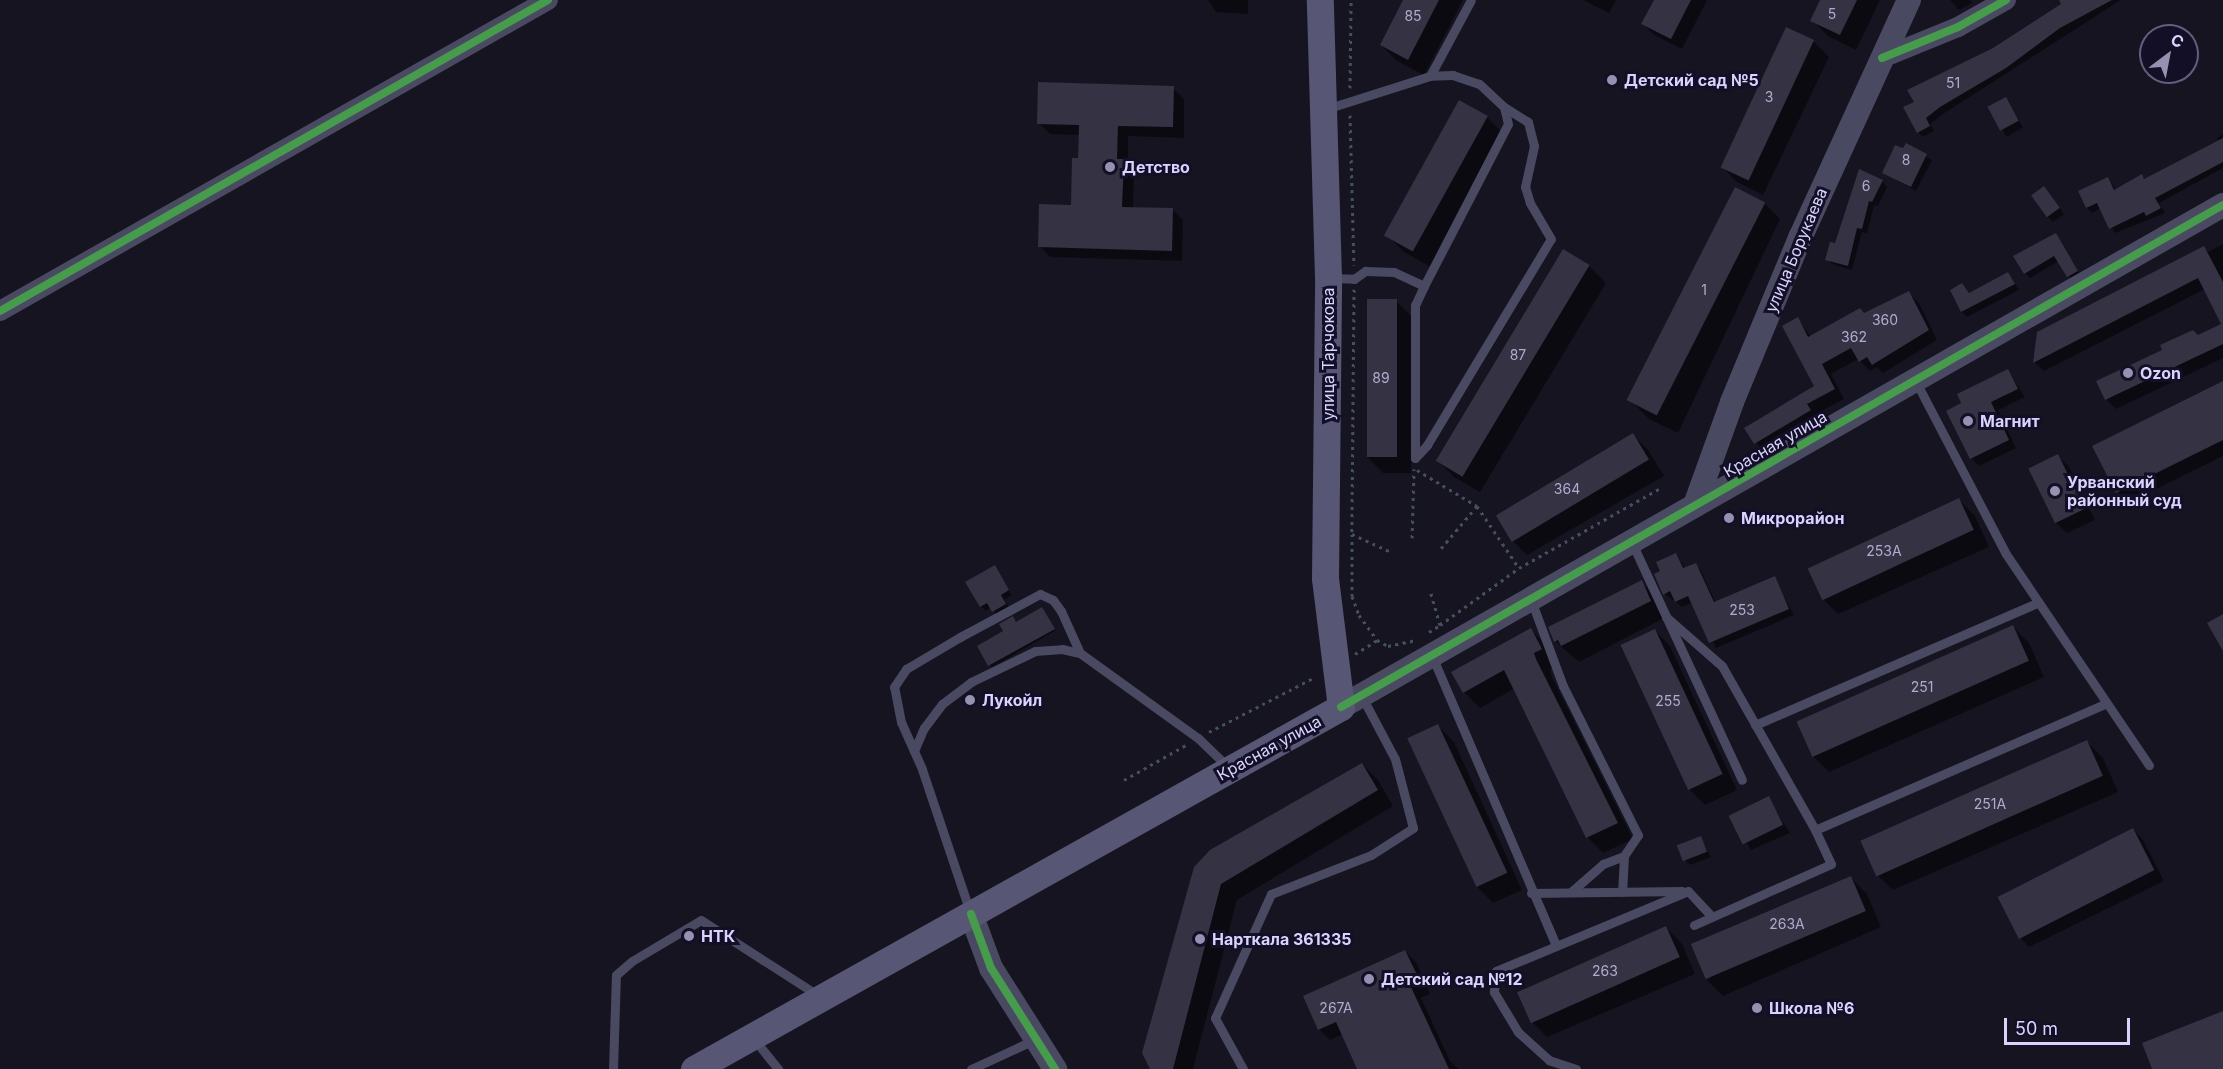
<!DOCTYPE html>
<html>
<head>
<meta charset="utf-8">
<style>
  body { margin:0 }
  #map { position:relative; width:2223px; height:1069px; overflow:hidden; background:#161421; font-family:Inter,sans-serif }
  div>[style] { position:absolute }
  .shadow>* { inset:0; background:#0007; transform-origin:0 0 }
  .building>* { inset:0; background:#343243; transform-origin:0 0 }
  .path>* { height:3px; margin-top:-1.5px; transform-origin:0; background:repeating-linear-gradient(90deg,#44505f 0 3px,transparent 0 7.5px) }
  .service>* { height:9px; margin:-4.5px; padding:0 4.5px; transform-origin:4.5px; border-radius:4.5px; background:#4a4962 }
  .minor>* { height:20px; margin:-10px; padding:0 10px; transform-origin:10px; border-radius:10px; background:#4a4962 }
  .tertiary>* { height:24px; margin:-12px; padding:0 12px; transform-origin:12px; border-radius:12px; background:#4a4962 }
  .secondary>* { height:27px; margin:-13.5px; padding:0 13.5px; transform-origin:13.5px; border-radius:13.5px; background:#575674 }
  .cycleway>* { height:8px; margin:-4px; padding:0 4px; transform-origin:4px; border-radius:4px; background:#469c4c }
  .dots>* { width:16px; height:16px; translate:-50% -50%; box-sizing:border-box; border:3px solid #130f26; border-radius:50% }
  span { translate:-50% -50%; white-space:nowrap; text-align:center; line-height:1.15; -webkit-text-stroke:6px #130f26; paint-order:stroke }
  .number-label { font-size:14px; color:#b0acd0 }
  .number-label span { -webkit-text-stroke-width:0 }
  .poi-label { font-size:16px; color:#d9d4ff; font-weight:700 }
  .left { translate:0 -50%; text-align:left }
  .street-label { font-size:16px; color:#d9d4ff }
  .north { position:absolute; left:2139px; top:24px; width:60px; height:60px; box-sizing:border-box; background:#130f26; border:2px solid #625e7d; border-radius:50%; rotate:32deg; font-size:16px; font-weight:700; line-height:24px; text-align:center; color:#d9d4ff }
  .north::after { content:''; display:block; margin:auto; width:21px; height:27px; background:#9591b1; clip-path:polygon(50% 0,100% 100%,50% 72%,0 100%) }
  .scale { position:absolute; left:2004px; top:1018px; width:126px; height:27px; box-sizing:border-box; border:3px solid #d9d4ff; border-top:0; padding-left:8px; font-size:18px; line-height:21px; white-space:nowrap; color:#d9d4ff; -webkit-text-stroke:4px #130f26; paint-order:stroke }
</style>
</head>
<body>
<div id="map">
  <div class="shadow">
    <div style="clip-path:polygon(1208px 0,1248px 0,1248px 14px,1216px 12px)"></div>
    <div style="clip-path:polygon(1405px 0,1463px 0,1424px 75px,1397px 61px,1381px 45px)"></div>
    <div style="clip-path:polygon(1583px 0,1616px 0,1609px 13px)"></div>
    <div style="clip-path:polygon(1656px 0,1707px 0,1682px 49px,1654px 35px,1643px 24px)"></div>
    <div style="clip-path:polygon(1822px 0,1880px 0,1856px 50px,1828px 36px,1812px 20px)"></div>
    <div style="clip-path:polygon(1950px 0,1970px 0,1972px 3px,1959px 10px)"></div>
    <div style="clip-path:polygon(2064px 0,2121px 0,1946px 112px,1930px 124px,1934px 131px,1923px 137px,1918px 132px,1905px 108px,2063px 5px)"></div>
    <div style="clip-path:polygon(1813px 41px,1829px 57px,1763px 195px,1737px 182px,1721px 166px)"></div>
    <div style="clip-path:polygon(1173px 88px,1184px 99px,1184px 138px,1128px 136px,1128px 165px,1134px 171px,1133px 208px,1172px 209px,1183px 220px,1182px 261px,1050px 257px,1040px 246px,1072px 207px,1080px 135px,1050px 134px,1039px 123px)"></div>
    <div style="left:2006px;top:99px;width:33px;height:19px;rotate:59deg"></div>
    <div style="clip-path:polygon(1487px 117px,1503px 133px,1431px 267px,1404px 252px,1388px 236px)"></div>
    <div style="clip-path:polygon(2223px 134px,2223px 168px,2159px 203px,2165px 213px,2115px 233px,2101px 208px,2092px 213px,2087px 208px,2108px 178px,2116px 190px,2142px 176px,2146px 180px,2219px 142px,2217px 138px)"></div>
    <div style="clip-path:polygon(1906px 145px,1932px 160px,1916px 191px,1884px 173px)"></div>
    <div style="clip-path:polygon(1882px 181px,1887px 187px,1878px 206px,1874px 205px,1867px 234px,1862px 232px,1852px 270px,1832px 264px,1827px 259px)"></div>
    <div style="clip-path:polygon(2044px 188px,2064px 214px,2053px 222px,2048px 217px)"></div>
    <div style="clip-path:polygon(1764px 203px,1780px 219px,1678px 433px,1649px 419px,1633px 403px)"></div>
    <div style="clip-path:polygon(2055px 235px,2082px 277px,2073px 281px,2059px 261px,2030px 278px,2025px 273px)"></div>
    <div style="clip-path:polygon(2223px 244px,2223px 324px,2205px 289px,2044px 371px,2034px 362px,2204px 248px,2208px 252px)"></div>
    <div style="clip-path:polygon(1564px 251px,1590px 267px,1606px 283px,1480px 492px,1454px 477px,1438px 461px)"></div>
    <div style="clip-path:polygon(2008px 273px,2019px 290px,1967px 317px,1962px 312px,1952px 291px,1962px 285px,1970px 294px)"></div>
    <div style="clip-path:polygon(1909px 293px,1919px 303px,1937px 340px,1883px 373px,1876px 367px,1870px 371px,1858px 359px,1831px 374px,1844px 399px,1816px 414px,1820px 421px,1765px 453px,1746px 429px,1816px 387px,1798px 319px,1811px 337px)"></div>
    <div style="clip-path:polygon(1396px 301px,1412px 317px,1411px 473px,1383px 473px,1367px 457px)"></div>
    <div style="clip-path:polygon(2223px 325px,2223px 358px,2116px 409px,2107px 400px,2098px 382px)"></div>
    <div style="clip-path:polygon(2008px 371px,2025px 397px,1998px 410px,2016px 448px,1979px 466px,1971px 458px,1963px 404px)"></div>
    <div style="clip-path:polygon(2223px 383px,2223px 456px,2128px 503px,2117px 492px)"></div>
    <div style="clip-path:polygon(1633px 435px,1649px 451px,1664px 476px,1527px 555px,1511px 539px)"></div>
    <div style="clip-path:polygon(2058px 456px,2069px 467px,2095px 520px,2067px 533px,2056px 523px,2030px 469px)"></div>
    <div style="clip-path:polygon(1959px 500px,1975px 516px,1989px 547px,1838px 614px,1822px 598px)"></div>
    <div style="clip-path:polygon(1676px 555px,1686px 569px,1695px 565px,1701px 571px,1716px 603px,1774px 578px,1794px 615px,1716px 648px,1693px 602px,1682px 607px,1665px 594px,1662px 571px)"></div>
    <div style="clip-path:polygon(994px 567px,1012px 595px,1004px 600px,1010px 609px,998px 616px,991px 607px,986px 611px,981px 606px)"></div>
    <div style="clip-path:polygon(1641px 582px,1657px 598px,1666px 617px,1579px 662px,1555px 641px)"></div>
    <div style="clip-path:polygon(1044px 611px,1055px 631px,992px 667px,979px 646px,1005px 631px,1015px 620px,1017px 623px)"></div>
    <div style="clip-path:polygon(2013px 627px,2029px 643px,2044px 677px,1829px 772px,1813px 756px)"></div>
    <div style="clip-path:polygon(1531px 630px,1547px 646px,1557px 665px,1550px 669px,1552px 677px,1633px 839px,1603px 853px,1587px 837px,1514px 689px,1480px 708px,1464px 692px)"></div>
    <div style="clip-path:polygon(1654px 630px,1670px 646px,1737px 790px,1705px 805px,1689px 789px)"></div>
    <div style="clip-path:polygon(1438px 726px,1454px 742px,1522px 890px,1493px 903px,1477px 887px)"></div>
    <div style="clip-path:polygon(2087px 742px,2103px 758px,2118px 792px,1893px 890px,1876px 874px)"></div>
    <div style="clip-path:polygon(1362px 764px,1378px 780px,1393px 806px,1237px 900px,1193px 1069px,1152px 1069px,1190px 885px)"></div>
    <div style="clip-path:polygon(1768px 798px,1790px 833px,1751px 850px,1730px 815px)"></div>
    <div style="clip-path:polygon(2133px 829px,2143px 840px,2164px 881px,2029px 947px,2019px 936px)"></div>
    <div style="clip-path:polygon(1700px 838px,1711px 857px,1690px 865px,1685px 860px)"></div>
    <div style="clip-path:polygon(1851px 878px,1867px 894px,1881px 927px,1723px 996px,1707px 980px)"></div>
    <div style="clip-path:polygon(1666px 927px,1682px 944px,1695px 974px,1547px 1037px,1531px 1021px)"></div>
    <div style="clip-path:polygon(1405px 951px,1416px 962px,1430px 994px,1421px 998px,1450px 1061px,1459px 1069px,1359px 1069px,1343px 1034px,1330px 1040px,1319px 1029px)"></div>
  </div>
  <div class="building">
    <div style="clip-path:polygon(1403px 0,1439px 0,1408px 60px,1380px 45px)"></div>
    <div style="clip-path:polygon(1654px 0,1691px 0,1671px 39px,1641px 24px)"></div>
    <div style="clip-path:polygon(1820px 0,1857px 0,1840px 35px,1810px 21px)"></div>
    <div style="clip-path:polygon(2059px 0,2112px 0,2060px 28px,2006px 68px,1940px 107px,1926px 118px,1930px 126px,1917px 133px,1903px 107px,1914px 102px,1907px 90px,1993px 48px,2061px 4px)"></div>
    <div style="left:1786px;top:27px;width:31px;height:155px;rotate:25deg"></div>
    <div style="clip-path:polygon(1038px 82px,1174px 86px,1173px 127px,1118px 126px,1117px 159px,1124px 159px,1122px 207px,1173px 208px,1172px 251px,1038px 247px,1039px 204px,1071px 205px,1072px 158px,1078px 158px,1079px 125px,1037px 124px)"></div>
    <div style="left:2006px;top:97px;width:27px;height:21px;rotate:62deg"></div>
    <div style="left:1459px;top:100px;width:33px;height:155px;rotate:29deg"></div>
    <div style="clip-path:polygon(2223px 138px,2223px 162px,2155px 198px,2161px 208px,2146px 216px,2144px 212px,2109px 229px,2097px 203px,2086px 208px,2078px 191px,2108px 177px,2114px 190px,2142px 174px,2144px 179px)"></div>
    <div style="clip-path:polygon(1906px 143px,1927px 154px,1911px 187px,1882px 173px,1895px 145px,1903px 148px)"></div>
    <div style="clip-path:polygon(1859px 169px,1883px 180px,1872px 202px,1869px 201px,1862px 229px,1857px 228px,1848px 266px,1825px 260px,1830px 242px,1835px 243px)"></div>
    <div style="left:2044px;top:186px;width:27px;height:16px;rotate:54deg"></div>
    <div style="left:1735px;top:187px;width:34px;height:239px;rotate:27deg"></div>
    <div style="clip-path:polygon(2056px 233px,2078px 271px,2067px 277px,2054px 256px,2024px 274px,2013px 256px)"></div>
    <div style="clip-path:polygon(2204px 246px,2223px 282px,2223px 344px,2105px 400px,2096px 381px,2162px 350px,2160px 345px,2193px 330px,2198px 335px,2221px 324px,2198px 278px,2033px 363px,2037px 332px)"></div>
    <div style="left:1563px;top:249px;width:31px;height:247px;rotate:31deg"></div>
    <div style="clip-path:polygon(2008px 272px,2015px 284px,1961px 312px,1950px 290px,1962px 283px,1969px 293px)"></div>
    <div style="clip-path:polygon(1909px 291px,1929px 330px,1872px 365px,1867px 357px,1859px 362px,1851px 348px,1822px 364px,1835px 389px,1807px 404px,1811px 410px,1754px 444px,1744px 428px,1814px 386px,1782px 326px,1798px 317px,1808px 337px,1860px 308px,1864px 313px)"></div>
    <div style="left:1367px;top:299px;width:30px;height:158px"></div>
    <div style="clip-path:polygon(2008px 369px,2018px 389px,1991px 402px,2009px 440px,1970px 459px,1946px 411px,1961px 403px,1957px 394px)"></div>
    <div style="clip-path:polygon(2223px 381px,2223px 440px,2116px 493px,2092px 446px)"></div>
    <div style="left:1633px;top:433px;width:31px;height:160px;rotate:59deg"></div>
    <div style="left:2058px;top:454px;width:61px;height:33px;rotate:64deg"></div>
    <div style="left:1959px;top:498px;width:35px;height:167px;rotate:65deg"></div>
    <div style="clip-path:polygon(1676px 553px,1683px 568px,1696px 563px,1714px 602px,1775px 576px,1789px 609px,1709px 643px,1688px 596px,1675px 602px,1670px 591px,1663px 595px,1654px 574px,1660px 571px,1656px 562px)"></div>
    <div style="clip-path:polygon(995px 565px,1009px 590px,1001px 595px,1006px 604px,992px 612px,987px 603px,980px 607px,965px 582px)"></div>
    <div style="clip-path:polygon(1642px 580px,1651px 601px,1561px 646px,1558px 640px,1554px 642px,1548px 627px)"></div>
    <div style="clip-path:polygon(1042px 607px,1055px 629px,988px 666px,977px 646px,1003px 631px,999px 624px,1013px 616px,1016px 622px)"></div>
    <div style="clip-path:polygon(2223px 614px,2223px 651px,2207px 623px)"></div>
    <div style="left:2013px;top:625px;width:39px;height:237px;rotate:66deg"></div>
    <div style="clip-path:polygon(1531px 628px,1542px 649px,1534px 653px,1536px 659px,1618px 823px,1586px 838px,1504px 670px,1463px 693px,1451px 672px)"></div>
    <div style="left:1655px;top:629px;width:160px;height:38px;rotate:65deg"></div>
    <div style="left:1438px;top:724px;width:164px;height:34px;rotate:65deg"></div>
    <div style="left:2087px;top:740px;width:39px;height:248px;rotate:66deg"></div>
    <div style="clip-path:polygon(1362px 763px,1378px 790px,1221px 884px,1173px 1069px,1150px 1069px,1142px 1053px,1194px 867px,1210px 850px)"></div>
    <div style="left:1769px;top:796px;width:32px;height:45px;rotate:64deg"></div>
    <div style="left:2133px;top:828px;width:47px;height:152px;rotate:63deg"></div>
    <div style="left:1701px;top:836px;width:17px;height:26px;rotate:69deg"></div>
    <div style="left:1851px;top:876px;width:38px;height:174px;rotate:67deg"></div>
    <div style="left:1666px;top:926px;width:34px;height:163px;rotate:66deg"></div>
    <div style="clip-path:polygon(1405px 950px,1421px 983px,1411px 987px,1449px 1069px,1357px 1069px,1336px 1022px,1318px 1030px,1303px 996px)"></div>
    <div style="clip-path:polygon(2223px 1011px,2223px 1069px,2152px 1069px,2142px 1043px)"></div>
  </div>
  <div class="path">
    <div style="left:1350px;top:88px;width:88px;rotate:-89.3deg"></div>
    <div style="left:1350px;top:115px;width:150px;rotate:88.5deg"></div>
    <div style="left:1354px;top:289px;width:245px;rotate:90.5deg"></div>
    <div style="left:1352px;top:534px;width:41px;rotate:24.7deg"></div>
    <div style="left:1417px;top:470px;width:70px;rotate:31deg"></div>
    <div style="left:1477px;top:506px;width:60px;rotate:130.3deg"></div>
    <div style="left:1477px;top:506px;width:75px;rotate:55.9deg"></div>
    <div style="left:1352px;top:534px;width:62px;rotate:90deg"></div>
    <div style="left:1352px;top:596px;width:20px;rotate:70deg"></div>
    <div style="left:1359px;top:615px;width:31px;rotate:54deg"></div>
    <div style="left:1377px;top:640px;width:13px;rotate:29deg"></div>
    <div style="left:1388px;top:646px;width:29px;rotate:-12deg"></div>
    <div style="left:1412px;top:538px;width:69px;rotate:-88.3deg"></div>
    <div style="left:1440px;top:625px;width:97px;rotate:-35.8deg"></div>
    <div style="left:1519px;top:568px;width:164px;rotate:-29.5deg"></div>
    <div style="left:1429px;top:632px;width:13px;rotate:-32deg"></div>
    <div style="left:1440px;top:625px;width:37px;rotate:-106deg"></div>
    <div style="left:1355px;top:654px;width:26px;rotate:-32deg"></div>
    <div style="left:1209px;top:732px;width:119px;rotate:-27.4deg"></div>
    <div style="left:1124px;top:780px;width:73px;rotate:-29.4deg"></div>
  </div>
  <div class="service">
    <div style="left:1326px;top:109px;width:109px;rotate:-17.6deg"></div>
    <div style="left:1430px;top:76px;width:86px;rotate:-61.7deg"></div>
    <div style="left:1331px;top:278px;width:23px;rotate:2deg"></div>
    <div style="left:1354px;top:279px;width:14px;rotate:-36deg"></div>
    <div style="left:1365px;top:271px;width:29px;rotate:2deg"></div>
    <div style="left:1394px;top:272px;width:33px;rotate:25deg"></div>
    <div style="left:1424px;top:286px;width:21px;rotate:115deg"></div>
    <div style="left:1415px;top:305px;width:153px;rotate:90deg"></div>
    <div style="left:1415px;top:458px;width:18px;rotate:-47deg"></div>
    <div style="left:1427px;top:445px;width:240px;rotate:-59deg"></div>
    <div style="left:1551px;top:239px;width:42px;rotate:-120.3deg"></div>
    <div style="left:1530px;top:203px;width:17px;rotate:-107deg"></div>
    <div style="left:1525px;top:187px;width:42px;rotate:-77.6deg"></div>
    <div style="left:1534px;top:146px;width:25px;rotate:-104deg"></div>
    <div style="left:1528px;top:122px;width:28px;rotate:-148deg"></div>
    <div style="left:1424px;top:286px;width:182px;rotate:-62.6deg"></div>
    <div style="left:1508px;top:124px;width:17px;rotate:-103deg"></div>
    <div style="left:1504px;top:107px;width:34px;rotate:-137deg"></div>
    <div style="left:1479px;top:84px;width:28px;rotate:-161deg"></div>
    <div style="left:1453px;top:75px;width:23px;rotate:178deg"></div>
    <div style="left:1915px;top:380px;width:196px;rotate:62.4deg"></div>
    <div style="left:2006px;top:554px;width:255px;rotate:55.9deg"></div>
    <div style="left:1632px;top:543px;width:261px;rotate:65.1deg"></div>
    <div style="left:1531px;top:600px;width:92px;rotate:69.6deg"></div>
    <div style="left:1563px;top:686px;width:167px;rotate:63.3deg"></div>
    <div style="left:1638px;top:835px;width:25px;rotate:124deg"></div>
    <div style="left:1624px;top:856px;width:36px;rotate:93deg"></div>
    <div style="left:1666px;top:617px;width:74px;rotate:41.2deg"></div>
    <div style="left:1722px;top:666px;width:189px;rotate:60.4deg"></div>
    <div style="left:1815px;top:830px;width:318px;rotate:-23.5deg"></div>
    <div style="left:1432px;top:656px;width:314px;rotate:66.8deg"></div>
    <div style="left:1755px;top:725px;width:309px;rotate:-23.4deg"></div>
    <div style="left:914px;top:751px;width:25px;rotate:-67deg"></div>
    <div style="left:924px;top:728px;width:30px;rotate:-53deg"></div>
    <div style="left:942px;top:704px;width:36px;rotate:-37deg"></div>
    <div style="left:971px;top:682px;width:71px;rotate:-25.8deg"></div>
    <div style="left:1035px;top:651px;width:27px;rotate:-4deg"></div>
    <div style="left:1062px;top:649px;width:18px;rotate:13deg"></div>
    <div style="left:1571px;top:892px;width:43px;rotate:-41.2deg"></div>
    <div style="left:1603px;top:864px;width:22px;rotate:-21deg"></div>
    <div style="left:1531px;top:893px;width:151px;rotate:-0.8deg"></div>
    <div style="left:970px;top:912px;width:151px;rotate:-108.6deg"></div>
    <div style="left:922px;top:769px;width:51px;rotate:-114.1deg"></div>
    <div style="left:901px;top:722px;width:36px;rotate:-101deg"></div>
    <div style="left:894px;top:687px;width:22px;rotate:-56deg"></div>
    <div style="left:906px;top:669px;width:63px;rotate:-30.7deg"></div>
    <div style="left:960px;top:637px;width:91px;rotate:-28.3deg"></div>
    <div style="left:1040px;top:594px;width:14px;rotate:25deg"></div>
    <div style="left:1053px;top:600px;width:14px;rotate:54deg"></div>
    <div style="left:1061px;top:611px;width:46px;rotate:65.7deg"></div>
    <div style="left:1080px;top:653px;width:145px;rotate:35.8deg"></div>
    <div style="left:1198px;top:738px;width:43px;rotate:44.1deg"></div>
    <div style="left:1694px;top:925px;width:150px;rotate:-24deg"></div>
    <div style="left:1831px;top:864px;width:38px;rotate:-115deg"></div>
    <div style="left:753px;top:1038px;width:40px;rotate:51deg"></div>
    <div style="left:613px;top:1069px;width:94px;rotate:-88.2deg"></div>
    <div style="left:616px;top:975px;width:21px;rotate:-41deg"></div>
    <div style="left:632px;top:961px;width:80px;rotate:-30.7deg"></div>
    <div style="left:701px;top:920px;width:140px;rotate:32.8deg"></div>
    <div style="left:971px;top:1069px;width:69px;rotate:-24.7deg"></div>
    <div style="left:1243px;top:1069px;width:58px;rotate:-118.8deg"></div>
    <div style="left:1215px;top:1018px;width:136px;rotate:-65.7deg"></div>
    <div style="left:1271px;top:894px;width:107px;rotate:-21.3deg"></div>
    <div style="left:1371px;top:855px;width:50px;rotate:-32.7deg"></div>
    <div style="left:1413px;top:828px;width:71px;rotate:-104.6deg"></div>
    <div style="left:1395px;top:759px;width:72px;rotate:-118deg"></div>
    <div style="left:1576px;top:1069px;width:28px;rotate:-162deg"></div>
    <div style="left:1549px;top:1060px;width:42px;rotate:-137.9deg"></div>
    <div style="left:1518px;top:1032px;width:47px;rotate:-121deg"></div>
    <div style="left:1494px;top:992px;width:21px;rotate:-85deg"></div>
    <div style="left:1496px;top:971px;width:208px;rotate:-22.6deg"></div>
    <div style="left:1688px;top:891px;width:35px;rotate:47deg"></div>
  </div>
  <div class="minor">
    <div style="left:1882px;top:58px;width:82px;rotate:-22.2deg"></div>
    <div style="left:1958px;top:27px;width:55px;rotate:-29.4deg"></div>
    <div style="left:0;top:311px;width:630px;rotate:-29.58deg"></div>
  </div>
  <div class="tertiary">
    <div style="left:1695px;top:505px;width:109px;rotate:-70.2deg"></div>
    <div style="left:1732px;top:402px;width:178px;rotate:-67.5deg"></div>
    <div style="left:1800px;top:238px;width:262px;rotate:-65.4deg"></div>
    <div style="left:1341px;top:707px;width:1015px;rotate:-29.65deg"></div>
    <div style="left:971px;top:914px;width:58px;rotate:69.7deg"></div>
    <div style="left:991px;top:968px;width:120px;rotate:57.6deg"></div>
  </div>
  <div class="secondary">
    <div style="left:694px;top:1069px;width:741px;rotate:-29.23deg"></div>
    <div style="left:1341px;top:707px;width:130px;rotate:-97.1deg"></div>
    <div style="left:1325px;top:578px;width:301px;rotate:-89.4deg"></div>
    <div style="left:1328px;top:277px;width:277px;rotate:-91.7deg"></div>
  </div>
  <div class="cycleway">
    <div style="left:1882px;top:58px;width:82px;rotate:-22.2deg"></div>
    <div style="left:1958px;top:27px;width:55px;rotate:-29.4deg"></div>
    <div style="left:0;top:311px;width:630px;rotate:-29.58deg"></div>
    <div style="left:1341px;top:707px;width:1015px;rotate:-29.65deg"></div>
    <div style="left:971px;top:914px;width:58px;rotate:69.7deg"></div>
    <div style="left:991px;top:968px;width:120px;rotate:57.6deg"></div>
  </div>
  <div class="dots">
    <div style="left:1612px;top:80px;background:#9591b1"></div>
    <div style="left:1110px;top:167px;background:#9591b1"></div>
    <div style="left:2128px;top:373px;background:#9591b1"></div>
    <div style="left:1968px;top:421px;background:#9591b1"></div>
    <div style="left:2055px;top:491px;background:#9591b1"></div>
    <div style="left:1729px;top:518px;background:#9591b1"></div>
    <div style="left:970px;top:700px;background:#9591b1"></div>
    <div style="left:689px;top:936px;background:#9591b1"></div>
    <div style="left:1200px;top:939px;background:#9591b1"></div>
    <div style="left:1369px;top:979px;background:#9591b1"></div>
    <div style="left:1757px;top:1008px;background:#9591b1"></div>
  </div>
  <div class="number-label">
    <span style="left:1832px;top:14px">5</span>
    <span style="left:1413px;top:16px">85</span>
    <span style="left:1953px;top:83px">51</span>
    <span style="left:1769px;top:97px">3</span>
    <span style="left:1906px;top:160px">8</span>
    <span style="left:1866px;top:186px">6</span>
    <span style="left:1704px;top:290px">1</span>
    <span style="left:1885px;top:320px">360</span>
    <span style="left:1854px;top:337px">362</span>
    <span style="left:1518px;top:355px">87</span>
    <span style="left:1381px;top:378px">89</span>
    <span style="left:1567px;top:489px">364</span>
    <span style="left:1884px;top:551px">253А</span>
    <span style="left:1742px;top:610px">253</span>
    <span style="left:1922px;top:687px">251</span>
    <span style="left:1668px;top:701px">255</span>
    <span style="left:1990px;top:804px">251А</span>
    <span style="left:1787px;top:924px">263А</span>
    <span style="left:1605px;top:971px">263</span>
    <span style="left:1336px;top:1008px">267А</span>
  </div>
  <div class="poi-label">
    <span class="left" style="left:1624px;top:80px">Детский сад №5</span>
    <span class="left" style="left:1122px;top:167px">Детство</span>
    <span class="left" style="left:2140px;top:373px">Ozon</span>
    <span class="left" style="left:1980px;top:421px">Магнит</span>
    <span class="left" style="left:2067px;top:491px">Урванский<br>районный суд</span>
    <span class="left" style="left:1741px;top:518px">Микрорайон</span>
    <span class="left" style="left:982px;top:700px">Лукойл</span>
    <span class="left" style="left:701px;top:936px">НТК</span>
    <span class="left" style="left:1212px;top:939px">Нарткала 361335</span>
    <span class="left" style="left:1381px;top:979px">Детский сад №12</span>
    <span class="left" style="left:1769px;top:1008px">Школа №6</span>
  </div>
  <div class="street-label">
    <span style="left:1796px;top:250px;rotate:-67deg">улица Борукаева</span>
    <span style="left:1328px;top:354px;rotate:-90deg">улица Тарчокова</span>
    <span style="left:1775px;top:444px;rotate:-30deg">Красная улица</span>
    <span style="left:1269px;top:748px;rotate:-29deg">Красная улица</span>
  </div>
  <div class="north">С</div>
  <div class="scale">50 m</div>
</div>
</body>
</html>
